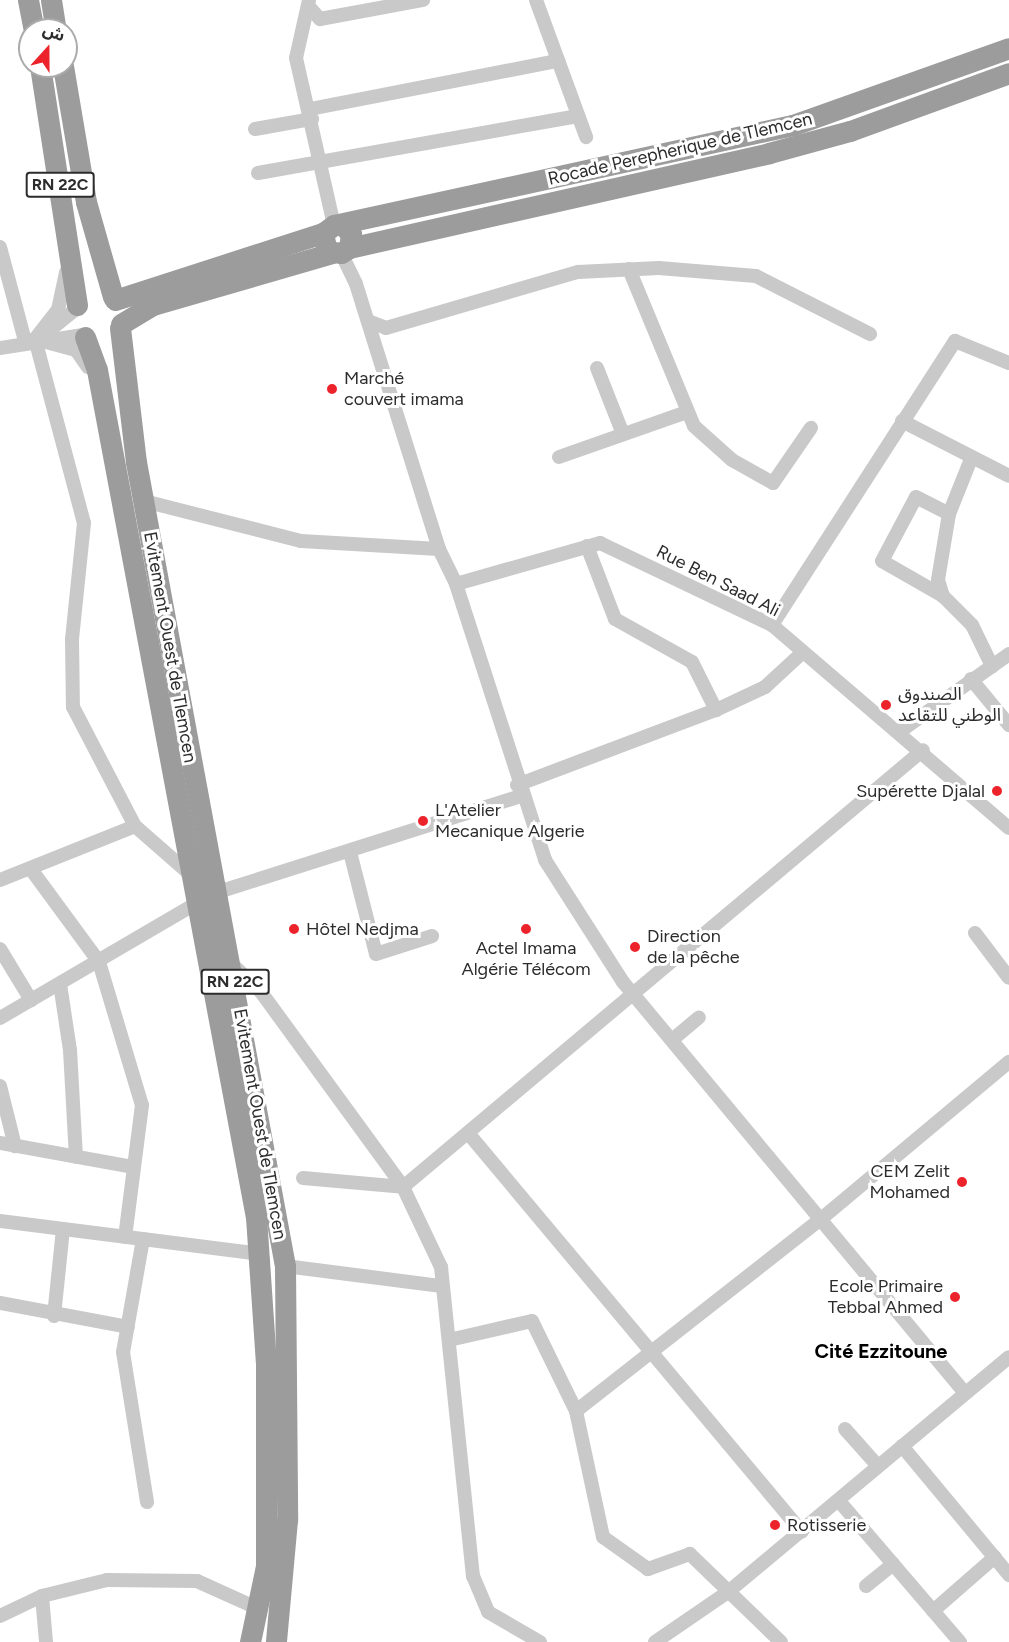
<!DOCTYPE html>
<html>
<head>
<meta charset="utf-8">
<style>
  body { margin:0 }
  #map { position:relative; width:1009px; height:1642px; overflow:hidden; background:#fff; font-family:Figtree,"Noto Sans Arabic",sans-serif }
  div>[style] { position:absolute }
  .minor>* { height:14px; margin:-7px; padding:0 7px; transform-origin:7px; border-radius:7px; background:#c9c9c9 }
  .trunk>* { height:21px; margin:-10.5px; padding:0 10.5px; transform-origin:10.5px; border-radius:10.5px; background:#9c9c9c }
  .dots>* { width:16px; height:16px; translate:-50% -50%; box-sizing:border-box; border:3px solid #fff; border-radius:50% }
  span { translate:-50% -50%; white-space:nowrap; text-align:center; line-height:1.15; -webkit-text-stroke:6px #fff; paint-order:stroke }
  .shield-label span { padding:2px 4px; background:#fff; border:2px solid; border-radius:4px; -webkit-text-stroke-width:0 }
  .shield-label { font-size:16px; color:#2c2c2c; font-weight:700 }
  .street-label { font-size:18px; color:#2c2c2c }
  .poi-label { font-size:18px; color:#2c2c2c }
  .left { translate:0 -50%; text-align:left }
  .right { translate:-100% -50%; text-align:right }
  .neighbourhood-label { font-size:20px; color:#000; font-weight:700 }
  .north { position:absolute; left:18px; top:18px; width:60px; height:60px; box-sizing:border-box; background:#fff; border:2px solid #ababab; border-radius:50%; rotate:21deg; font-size:16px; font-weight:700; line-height:24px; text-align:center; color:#2c2c2c }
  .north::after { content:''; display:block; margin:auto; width:21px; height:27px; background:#ed232c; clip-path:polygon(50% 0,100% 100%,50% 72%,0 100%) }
</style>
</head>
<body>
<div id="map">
  <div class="minor">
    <div style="left:309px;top:0;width:59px;rotate:102.6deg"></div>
    <div style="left:296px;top:58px;width:171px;rotate:77.2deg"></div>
    <div style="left:536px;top:0;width:146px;rotate:69.9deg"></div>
    <div style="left:310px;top:8px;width:15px;rotate:48deg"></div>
    <div style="left:320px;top:19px;width:105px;rotate:-10.5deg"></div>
    <div style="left:310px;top:109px;width:253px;rotate:-11deg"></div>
    <div style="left:255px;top:129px;width:58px;rotate:-10deg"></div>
    <div style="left:258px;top:173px;width:325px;rotate:-10.1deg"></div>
    <div style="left:0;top:247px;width:97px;rotate:75.1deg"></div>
    <div style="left:341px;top:253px;width:34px;rotate:64deg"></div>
    <div style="left:356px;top:284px;width:278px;rotate:72.6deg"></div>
    <div style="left:439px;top:549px;width:39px;rotate:64deg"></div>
    <div style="left:456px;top:584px;width:290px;rotate:72.1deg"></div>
    <div style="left:545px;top:860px;width:145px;rotate:57.4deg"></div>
    <div style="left:623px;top:982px;width:535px;rotate:50.24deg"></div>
    <div style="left:629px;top:269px;width:170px;rotate:67.5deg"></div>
    <div style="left:694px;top:426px;width:51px;rotate:41.8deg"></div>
    <div style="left:732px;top:460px;width:47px;rotate:29.3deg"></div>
    <div style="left:773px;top:483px;width:67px;rotate:-55.4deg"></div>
    <div style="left:368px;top:321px;width:19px;rotate:21deg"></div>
    <div style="left:386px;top:328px;width:200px;rotate:-16.3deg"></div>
    <div style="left:578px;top:272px;width:81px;rotate:-2.8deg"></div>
    <div style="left:659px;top:268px;width:97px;rotate:4.7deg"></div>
    <div style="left:756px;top:276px;width:128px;rotate:27deg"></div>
    <div style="left:45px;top:334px;width:40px;rotate:-39deg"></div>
    <div style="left:35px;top:339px;width:190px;rotate:75.1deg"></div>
    <div style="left:84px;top:523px;width:117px;rotate:95.9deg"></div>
    <div style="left:72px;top:639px;width:68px;rotate:89.2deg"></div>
    <div style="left:73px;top:707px;width:134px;rotate:62.5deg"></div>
    <div style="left:35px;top:339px;width:37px;rotate:-52deg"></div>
    <div style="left:58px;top:310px;width:39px;rotate:-78deg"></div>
    <div style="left:35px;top:339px;width:42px;rotate:15deg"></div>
    <div style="left:76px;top:350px;width:21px;rotate:55deg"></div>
    <div style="left:0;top:348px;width:84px;rotate:-8.9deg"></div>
    <div style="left:597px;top:368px;width:71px;rotate:68.5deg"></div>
    <div style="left:902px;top:421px;width:120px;rotate:27.2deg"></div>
    <div style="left:559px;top:457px;width:136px;rotate:-19.4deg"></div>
    <div style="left:971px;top:459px;width:59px;rotate:111.8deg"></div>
    <div style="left:949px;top:514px;width:67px;rotate:99.5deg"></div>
    <div style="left:938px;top:580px;width:17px;rotate:73deg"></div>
    <div style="left:943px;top:596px;width:41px;rotate:45deg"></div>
    <div style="left:972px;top:625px;width:46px;rotate:64deg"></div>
    <div style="left:144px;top:501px;width:162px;rotate:14.3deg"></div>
    <div style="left:301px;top:541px;width:138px;rotate:3.3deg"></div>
    <div style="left:587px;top:546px;width:78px;rotate:69deg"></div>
    <div style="left:615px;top:619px;width:88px;rotate:29.2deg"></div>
    <div style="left:692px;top:662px;width:54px;rotate:63.4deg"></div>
    <div style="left:716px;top:710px;width:54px;rotate:-25.1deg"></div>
    <div style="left:765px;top:687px;width:50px;rotate:-42.6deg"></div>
    <div style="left:456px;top:584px;width:150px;rotate:-15.9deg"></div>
    <div style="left:600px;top:543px;width:191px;rotate:25.5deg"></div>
    <div style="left:772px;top:625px;width:312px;rotate:40.6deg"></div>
    <div style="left:943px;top:596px;width:70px;rotate:-150.2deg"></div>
    <div style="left:882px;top:561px;width:72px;rotate:-62deg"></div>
    <div style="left:916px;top:497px;width:37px;rotate:27deg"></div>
    <div style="left:772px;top:625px;width:338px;rotate:-57.2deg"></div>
    <div style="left:955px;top:341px;width:58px;rotate:22.2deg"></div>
    <div style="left:971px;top:679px;width:60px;rotate:50.4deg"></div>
    <div style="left:899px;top:732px;width:135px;rotate:-35.3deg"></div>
    <div style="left:517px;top:785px;width:213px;rotate:-20.7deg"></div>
    <div style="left:350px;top:852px;width:105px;rotate:75.7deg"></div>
    <div style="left:376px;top:954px;width:59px;rotate:-17.8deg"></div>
    <div style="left:33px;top:872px;width:112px;rotate:53.7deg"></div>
    <div style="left:99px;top:962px;width:149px;rotate:73.3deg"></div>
    <div style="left:142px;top:1105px;width:133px;rotate:97.3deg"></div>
    <div style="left:0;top:880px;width:145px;rotate:-21.8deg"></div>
    <div style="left:135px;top:826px;width:74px;rotate:41.2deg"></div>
    <div style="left:215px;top:893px;width:320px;rotate:-17.6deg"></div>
    <div style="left:975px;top:933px;width:56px;rotate:52.9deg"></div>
    <div style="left:0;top:949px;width:60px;rotate:58.7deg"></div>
    <div style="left:231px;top:963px;width:42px;rotate:44deg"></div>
    <div style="left:261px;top:992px;width:241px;rotate:53.9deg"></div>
    <div style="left:403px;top:1187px;width:679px;rotate:-40.04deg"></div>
    <div style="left:60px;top:984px;width:67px;rotate:81.4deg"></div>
    <div style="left:70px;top:1050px;width:107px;rotate:86.8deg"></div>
    <div style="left:0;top:1018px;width:228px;rotate:-30.3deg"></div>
    <div style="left:672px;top:1040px;width:35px;rotate:-40deg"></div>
    <div style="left:0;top:1086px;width:62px;rotate:76deg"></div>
    <div style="left:468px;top:1133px;width:520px;rotate:50.07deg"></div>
    <div style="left:0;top:1143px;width:136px;rotate:10.2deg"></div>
    <div style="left:303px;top:1178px;width:100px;rotate:5.1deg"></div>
    <div style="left:403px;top:1187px;width:89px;rotate:64.6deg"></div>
    <div style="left:441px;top:1267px;width:311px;rotate:84.1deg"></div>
    <div style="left:473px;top:1576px;width:39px;rotate:67deg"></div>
    <div style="left:488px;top:1612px;width:60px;rotate:30deg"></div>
    <div style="left:0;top:1221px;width:262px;rotate:7.2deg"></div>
    <div style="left:143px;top:1239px;width:115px;rotate:100deg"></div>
    <div style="left:123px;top:1352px;width:152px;rotate:80.9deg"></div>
    <div style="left:285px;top:1266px;width:158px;rotate:7.3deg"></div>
    <div style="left:0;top:1303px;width:130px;rotate:10.6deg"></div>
    <div style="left:54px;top:1316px;width:87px;rotate:-84.1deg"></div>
    <div style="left:449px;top:1340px;width:85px;rotate:-12.9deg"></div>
    <div style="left:532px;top:1321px;width:100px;rotate:63.9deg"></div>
    <div style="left:845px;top:1429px;width:50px;rotate:48.3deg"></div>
    <div style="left:902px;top:1446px;width:168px;rotate:50.3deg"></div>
    <div style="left:839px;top:1501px;width:186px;rotate:49.4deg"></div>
    <div style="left:866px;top:1586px;width:35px;rotate:-39deg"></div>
    <div style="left:42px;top:1596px;width:46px;rotate:85deg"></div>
    <div style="left:933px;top:1611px;width:82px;rotate:-41.1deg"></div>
    <div style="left:0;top:1616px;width:47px;rotate:-25.5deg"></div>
    <div style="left:42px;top:1596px;width:67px;rotate:-13.8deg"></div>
    <div style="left:107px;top:1580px;width:90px;rotate:0.6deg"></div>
    <div style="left:197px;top:1581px;width:68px;rotate:24.3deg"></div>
    <div style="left:655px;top:1642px;width:88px;rotate:-34.4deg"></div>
    <div style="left:728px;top:1592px;width:366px;rotate:-39.9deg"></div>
    <div style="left:781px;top:1642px;width:127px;rotate:-136deg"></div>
    <div style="left:690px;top:1554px;width:45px;rotate:160.3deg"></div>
    <div style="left:648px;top:1569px;width:55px;rotate:-144.6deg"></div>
    <div style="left:603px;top:1537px;width:129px;rotate:-102.1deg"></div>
    <div style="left:576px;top:1411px;width:311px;rotate:-38.1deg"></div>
    <div style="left:821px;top:1219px;width:245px;rotate:-39.9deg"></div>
  </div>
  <div class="trunk">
    <div style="left:28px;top:0;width:31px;rotate:79deg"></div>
    <div style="left:51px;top:0;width:30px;rotate:81deg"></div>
    <div style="left:40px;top:66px;width:242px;rotate:81.2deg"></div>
    <div style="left:63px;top:66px;width:138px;rotate:80.4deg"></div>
    <div style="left:86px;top:202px;width:99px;rotate:74.1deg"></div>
    <div style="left:344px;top:226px;width:11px;rotate:49deg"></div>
    <div style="left:351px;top:234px;width:14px;rotate:98deg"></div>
    <div style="left:349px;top:248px;width:9px;rotate:148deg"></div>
    <div style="left:341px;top:253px;width:14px;rotate:-172deg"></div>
    <div style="left:327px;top:251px;width:18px;rotate:-103deg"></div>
    <div style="left:323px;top:233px;width:14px;rotate:-36deg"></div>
    <div style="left:334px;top:225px;width:470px;rotate:-12.3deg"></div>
    <div style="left:793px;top:125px;width:229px;rotate:-19.6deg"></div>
    <div style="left:349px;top:248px;width:431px;rotate:-12.7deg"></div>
    <div style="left:769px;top:153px;width:84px;rotate:-15.2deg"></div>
    <div style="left:850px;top:131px;width:169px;rotate:-20deg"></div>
    <div style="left:115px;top:300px;width:219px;rotate:-17.9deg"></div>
    <div style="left:121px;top:324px;width:37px;rotate:-31deg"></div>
    <div style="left:153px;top:305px;width:186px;rotate:-16.2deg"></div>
    <div style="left:120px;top:328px;width:135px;rotate:83.2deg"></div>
    <div style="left:136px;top:462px;width:818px;rotate:79.5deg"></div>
    <div style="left:285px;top:1266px;width:254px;rotate:89.5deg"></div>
    <div style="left:287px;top:1520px;width:122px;rotate:95.2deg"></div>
    <div style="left:85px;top:337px;width:35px;rotate:70deg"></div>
    <div style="left:97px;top:370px;width:862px;rotate:79.37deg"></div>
    <div style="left:256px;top:1217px;width:145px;rotate:86.1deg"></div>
    <div style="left:266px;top:1362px;width:204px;rotate:90deg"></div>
    <div style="left:266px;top:1566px;width:78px;rotate:101.9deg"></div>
  </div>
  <div class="dots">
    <div style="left:332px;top:389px;background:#ed232c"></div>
    <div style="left:886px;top:705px;background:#ed232c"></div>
    <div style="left:997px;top:791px;background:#ed232c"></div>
    <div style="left:423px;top:821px;background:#ed232c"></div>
    <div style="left:294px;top:929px;background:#ed232c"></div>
    <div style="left:526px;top:929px;background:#ed232c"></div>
    <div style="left:635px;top:947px;background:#ed232c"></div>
    <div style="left:962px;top:1182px;background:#ed232c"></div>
    <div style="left:955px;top:1297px;background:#ed232c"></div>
    <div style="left:775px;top:1525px;background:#ed232c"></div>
  </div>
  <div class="shield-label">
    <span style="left:60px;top:185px">RN 22C</span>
    <span style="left:235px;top:982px">RN 22C</span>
  </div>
  <div class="street-label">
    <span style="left:680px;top:149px;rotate:-13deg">Rocade Perepherique de Tlemcen</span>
    <span style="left:718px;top:581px;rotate:27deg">Rue Ben Saad Ali</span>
    <span style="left:170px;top:647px;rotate:80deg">Evitement Ouest de Tlemcen</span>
    <span style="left:260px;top:1124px;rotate:80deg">Evitement Ouest de Tlemcen</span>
  </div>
  <div class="poi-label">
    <span class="left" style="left:344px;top:389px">Marché<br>couvert imama</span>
    <span class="left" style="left:898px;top:705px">الصندوق<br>الوطني للتقاعد</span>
    <span class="right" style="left:985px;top:791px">Supérette Djalal</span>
    <span class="left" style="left:435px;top:821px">L'Atelier<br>Mecanique Algerie</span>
    <span class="left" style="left:306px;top:929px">Hôtel Nedjma</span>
    <span class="left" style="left:647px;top:947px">Direction<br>de la pêche</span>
    <span style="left:526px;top:959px">Actel Imama<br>Algérie Télécom</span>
    <span class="right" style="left:950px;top:1182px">CEM Zelit<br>Mohamed</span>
    <span class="right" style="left:943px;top:1297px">Ecole Primaire<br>Tebbal Ahmed</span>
    <span class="left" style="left:787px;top:1525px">Rotisserie</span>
  </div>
  <div class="neighbourhood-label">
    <span style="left:881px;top:1351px">Cité Ezzitoune</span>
  </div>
  <div class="north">ش</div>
</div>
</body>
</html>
